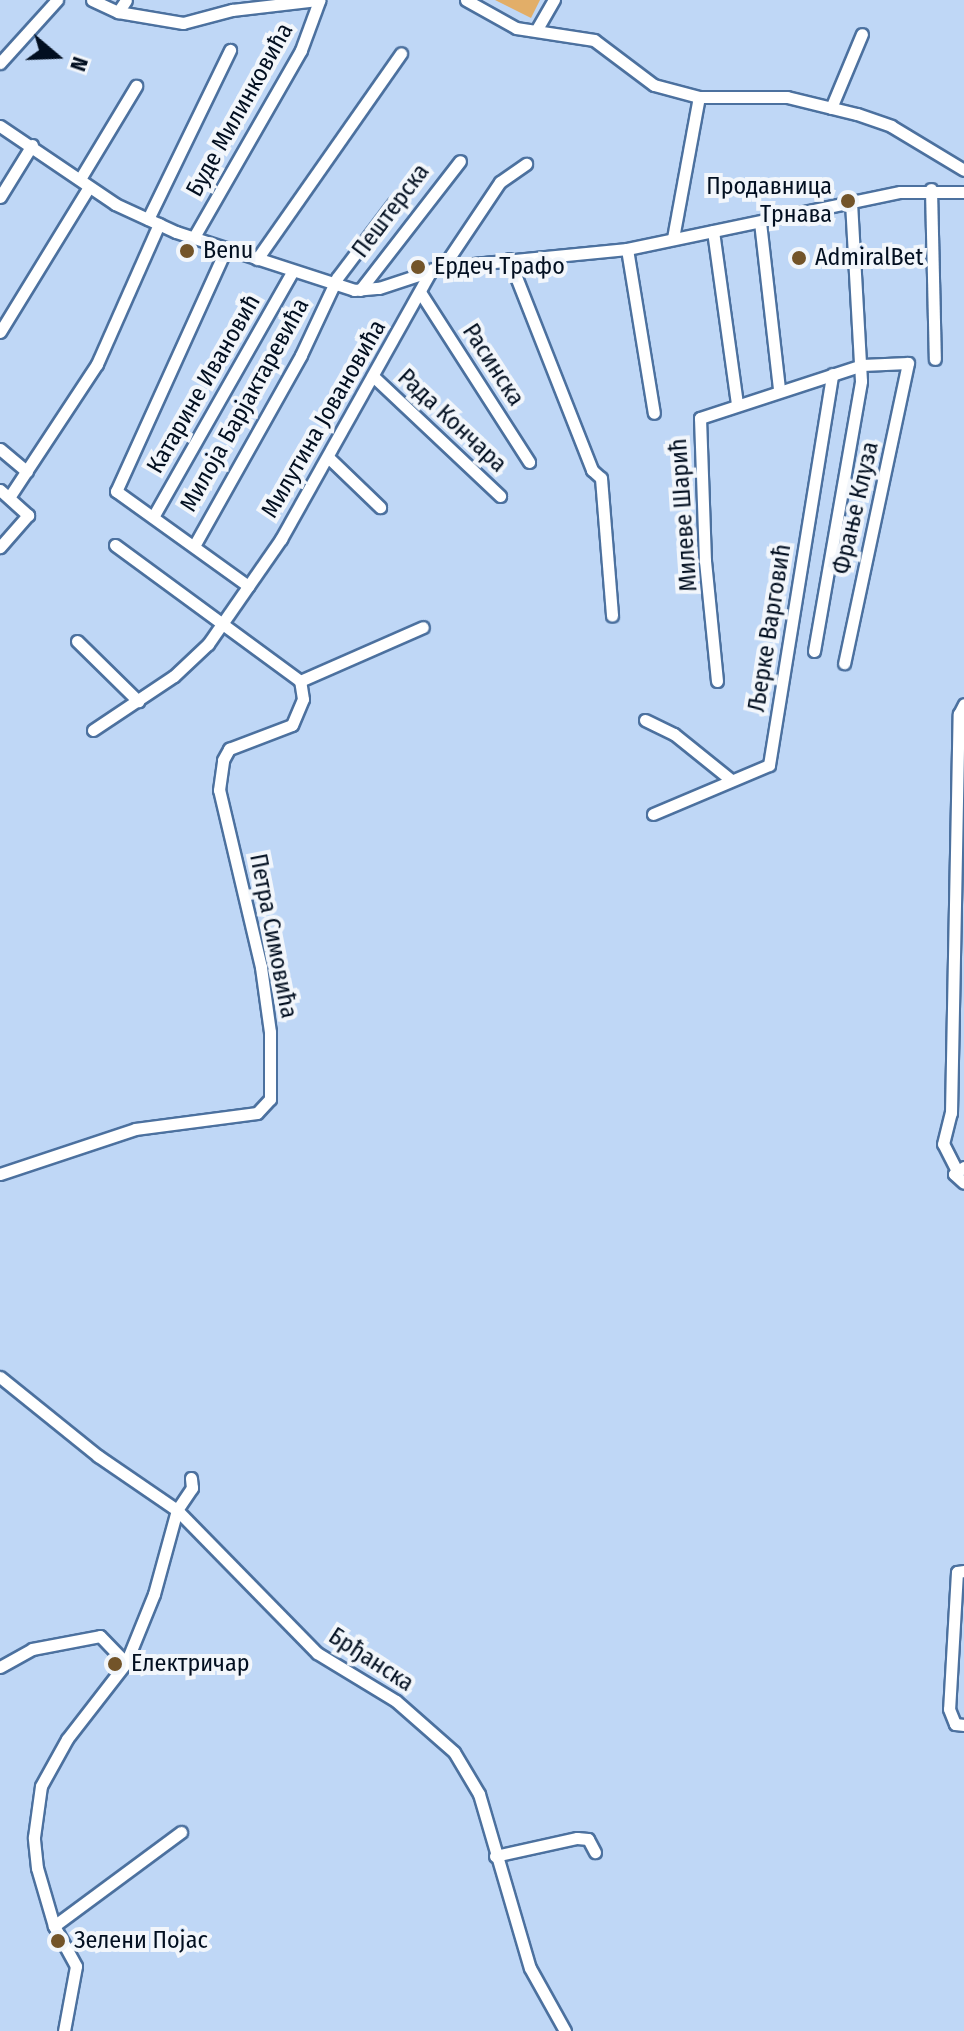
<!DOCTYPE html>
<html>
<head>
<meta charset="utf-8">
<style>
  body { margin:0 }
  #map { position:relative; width:964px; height:2031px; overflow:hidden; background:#bfd7f6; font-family:"Fira Sans Condensed",sans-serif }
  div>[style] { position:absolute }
  .green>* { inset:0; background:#e2ae68 }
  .roads { filter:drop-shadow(2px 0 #4c719f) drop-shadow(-2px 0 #4c719f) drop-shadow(0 2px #4c719f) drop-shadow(0 -2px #4c719f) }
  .minor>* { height:11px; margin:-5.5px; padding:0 5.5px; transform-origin:5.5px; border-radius:5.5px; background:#fff }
  .dots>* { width:22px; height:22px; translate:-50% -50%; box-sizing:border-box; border:4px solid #f2f6fb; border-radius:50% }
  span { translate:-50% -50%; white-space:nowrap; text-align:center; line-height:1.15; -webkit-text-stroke:8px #f2f6fb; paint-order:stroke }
  .street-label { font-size:24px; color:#020f20 }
  .poi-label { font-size:24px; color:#020f20 }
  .right { translate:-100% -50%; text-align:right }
  .left { translate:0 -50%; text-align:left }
  .north { position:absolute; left:16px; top:16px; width:80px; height:80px; -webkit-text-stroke:6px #f2f6fb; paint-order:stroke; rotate:109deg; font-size:22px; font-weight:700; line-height:32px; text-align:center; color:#020f20 }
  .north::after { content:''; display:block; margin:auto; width:28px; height:36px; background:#020f20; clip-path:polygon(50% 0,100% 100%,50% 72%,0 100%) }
</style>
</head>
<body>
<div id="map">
  <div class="green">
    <div style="clip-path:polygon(495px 0,540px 0,531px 18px)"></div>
  </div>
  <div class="roads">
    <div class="minor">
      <div style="left:92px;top:0;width:29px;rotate:25deg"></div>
      <div style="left:118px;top:12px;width:14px;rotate:-56deg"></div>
      <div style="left:466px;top:0;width:57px;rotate:29.2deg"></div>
      <div style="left:516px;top:28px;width:79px;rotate:8.7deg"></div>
      <div style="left:594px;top:40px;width:75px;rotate:36.9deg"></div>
      <div style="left:654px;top:85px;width:47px;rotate:14.9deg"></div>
      <div style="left:699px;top:97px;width:88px"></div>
      <div style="left:787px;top:97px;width:72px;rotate:13.7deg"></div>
      <div style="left:857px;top:114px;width:36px;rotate:19deg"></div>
      <div style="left:891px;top:126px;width:85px;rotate:31.1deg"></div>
      <div style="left:118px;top:12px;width:66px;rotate:9.6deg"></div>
      <div style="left:183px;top:23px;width:51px;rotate:-14.9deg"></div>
      <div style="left:232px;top:10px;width:88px;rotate:-6.6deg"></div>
      <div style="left:537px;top:29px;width:34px;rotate:-60deg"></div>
      <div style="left:0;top:63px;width:85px;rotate:-47.9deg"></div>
      <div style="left:831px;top:108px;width:80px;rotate:-67.3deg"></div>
      <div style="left:0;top:126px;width:139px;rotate:34.1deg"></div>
      <div style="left:115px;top:204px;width:67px;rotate:24.7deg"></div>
      <div style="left:176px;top:232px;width:187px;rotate:18deg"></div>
      <div style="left:354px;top:290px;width:25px;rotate:-5deg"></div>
      <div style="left:379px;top:288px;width:67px;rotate:-18.2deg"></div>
      <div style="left:443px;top:267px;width:185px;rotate:-5.6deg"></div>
      <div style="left:627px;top:249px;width:279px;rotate:-11.8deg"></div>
      <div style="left:900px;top:192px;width:64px"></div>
      <div style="left:80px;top:179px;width:109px;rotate:-58.9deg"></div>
      <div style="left:931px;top:189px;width:170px;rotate:88.7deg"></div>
      <div style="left:0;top:197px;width:61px;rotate:-58.4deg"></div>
      <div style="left:148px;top:219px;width:188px;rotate:-64.1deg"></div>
      <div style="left:760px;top:222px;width:169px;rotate:83.5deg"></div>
      <div style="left:713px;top:231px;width:175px;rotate:82.1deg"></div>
      <div style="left:194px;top:237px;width:215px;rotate:-60.2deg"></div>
      <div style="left:301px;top:50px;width:52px;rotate:-69.8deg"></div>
      <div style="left:673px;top:238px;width:143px;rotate:-79.6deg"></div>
      <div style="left:226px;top:249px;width:266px;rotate:114.4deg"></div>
      <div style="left:116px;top:491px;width:163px;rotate:35.7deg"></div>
      <div style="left:627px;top:249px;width:166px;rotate:80.7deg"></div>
      <div style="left:257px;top:259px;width:251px;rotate:-55deg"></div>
      <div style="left:509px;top:259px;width:227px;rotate:68.5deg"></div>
      <div style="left:592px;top:470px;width:12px;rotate:42deg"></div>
      <div style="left:601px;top:478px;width:138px;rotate:85.4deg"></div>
      <div style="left:443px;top:267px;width:102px;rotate:-56.2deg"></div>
      <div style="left:500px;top:182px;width:32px;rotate:-35deg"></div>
      <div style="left:360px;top:290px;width:163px;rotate:-52.2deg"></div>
      <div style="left:420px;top:292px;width:202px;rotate:57.3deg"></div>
      <div style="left:0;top:332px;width:170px;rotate:-58.5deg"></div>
      <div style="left:375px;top:378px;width:172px;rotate:43.3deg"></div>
      <div style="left:0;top:449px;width:35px;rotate:40deg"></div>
      <div style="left:329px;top:458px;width:71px;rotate:43.9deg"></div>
      <div style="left:0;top:490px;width:38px;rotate:42deg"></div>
      <div style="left:28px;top:515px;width:43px;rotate:131.2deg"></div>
      <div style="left:10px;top:496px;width:158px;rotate:-56.6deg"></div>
      <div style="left:97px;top:364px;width:153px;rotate:-66.1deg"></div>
      <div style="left:153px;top:517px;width:282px;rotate:-60.4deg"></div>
      <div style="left:115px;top:545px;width:230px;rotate:36.3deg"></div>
      <div style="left:194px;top:546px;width:219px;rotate:-60.7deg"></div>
      <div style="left:301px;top:355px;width:85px;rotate:-64.9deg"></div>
      <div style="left:337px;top:278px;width:93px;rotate:-52.9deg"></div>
      <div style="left:77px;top:641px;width:86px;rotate:44.5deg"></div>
      <div style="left:814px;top:651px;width:274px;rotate:-80.1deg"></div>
      <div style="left:861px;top:381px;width:180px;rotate:-93.2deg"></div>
      <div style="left:717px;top:681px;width:121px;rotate:-95.7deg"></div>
      <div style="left:705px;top:561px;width:143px;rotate:-92deg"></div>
      <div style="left:700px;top:418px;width:170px;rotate:-18.1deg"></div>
      <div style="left:862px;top:365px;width:46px;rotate:-2.5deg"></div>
      <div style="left:908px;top:363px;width:307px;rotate:102deg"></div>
      <div style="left:645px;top:720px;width:32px;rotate:26deg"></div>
      <div style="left:674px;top:734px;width:73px;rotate:38.9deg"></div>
      <div style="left:93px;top:730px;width:97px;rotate:-33.7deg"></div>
      <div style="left:174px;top:676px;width:47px;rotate:-43.3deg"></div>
      <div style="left:208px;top:644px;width:128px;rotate:-55.2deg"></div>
      <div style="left:281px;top:539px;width:309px;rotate:-60.8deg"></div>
      <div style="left:653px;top:814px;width:126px;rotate:-22.9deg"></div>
      <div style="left:769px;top:765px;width:396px;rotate:-80.8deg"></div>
      <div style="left:964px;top:1167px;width:12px;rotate:145deg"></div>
      <div style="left:954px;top:1174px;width:13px;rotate:42deg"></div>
      <div style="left:956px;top:1169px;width:28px;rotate:-117deg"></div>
      <div style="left:943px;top:1144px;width:32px;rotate:-76deg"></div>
      <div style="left:951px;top:1113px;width:399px;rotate:-88.9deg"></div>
      <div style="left:959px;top:714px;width:11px;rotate:-63deg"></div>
      <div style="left:0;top:1174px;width:142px;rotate:-18.4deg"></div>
      <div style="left:135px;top:1129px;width:123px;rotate:-7.5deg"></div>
      <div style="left:257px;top:1113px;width:19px;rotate:-47deg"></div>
      <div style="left:270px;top:1099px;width:67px;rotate:-90deg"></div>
      <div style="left:270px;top:1032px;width:66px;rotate:-97.9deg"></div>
      <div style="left:261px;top:967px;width:182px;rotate:-103.3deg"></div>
      <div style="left:219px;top:790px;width:30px;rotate:-82deg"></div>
      <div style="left:223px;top:760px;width:13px;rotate:-61deg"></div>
      <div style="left:229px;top:749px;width:67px;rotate:-20.9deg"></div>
      <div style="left:292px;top:725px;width:28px;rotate:-67deg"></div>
      <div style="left:303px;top:699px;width:18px;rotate:-99deg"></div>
      <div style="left:300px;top:681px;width:134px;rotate:-23.7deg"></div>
      <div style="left:0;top:1377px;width:126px;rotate:38.9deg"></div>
      <div style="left:98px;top:1456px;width:96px;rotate:34.4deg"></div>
      <div style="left:177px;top:1510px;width:200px;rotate:45.6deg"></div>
      <div style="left:317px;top:1653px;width:92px;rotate:31.3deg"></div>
      <div style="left:396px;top:1701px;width:77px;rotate:41.3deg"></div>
      <div style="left:454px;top:1752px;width:49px;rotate:59.2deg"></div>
      <div style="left:479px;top:1794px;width:181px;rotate:73.7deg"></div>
      <div style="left:530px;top:1968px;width:72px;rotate:60.9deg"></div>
      <div style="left:964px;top:1571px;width:7px;rotate:172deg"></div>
      <div style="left:957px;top:1572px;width:137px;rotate:93.3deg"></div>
      <div style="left:949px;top:1709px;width:16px;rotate:68deg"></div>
      <div style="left:955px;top:1724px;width:9px;rotate:6deg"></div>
      <div style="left:0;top:1667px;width:37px;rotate:-29deg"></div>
      <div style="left:32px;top:1649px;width:69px;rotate:-10.8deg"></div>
      <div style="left:100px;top:1636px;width:37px;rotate:46deg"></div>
      <div style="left:495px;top:1856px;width:84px;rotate:-12.4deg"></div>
      <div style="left:577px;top:1838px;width:11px;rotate:5deg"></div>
      <div style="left:588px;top:1839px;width:15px;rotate:62deg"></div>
      <div style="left:54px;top:1926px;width:158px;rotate:-36.5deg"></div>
      <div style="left:64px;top:2031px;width:66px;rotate:-79.5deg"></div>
      <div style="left:76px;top:1966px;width:46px;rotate:-118.8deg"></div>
      <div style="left:54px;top:1926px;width:60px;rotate:-106.3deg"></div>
      <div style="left:37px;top:1868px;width:31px;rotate:-96deg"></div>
      <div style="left:34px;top:1837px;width:51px;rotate:-82.2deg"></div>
      <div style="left:41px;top:1786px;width:54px;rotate:-61deg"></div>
      <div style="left:67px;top:1739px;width:96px;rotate:-52.2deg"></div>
      <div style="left:126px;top:1663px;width:74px;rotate:-67.9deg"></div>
      <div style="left:154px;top:1594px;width:87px;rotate:-74.7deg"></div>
      <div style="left:177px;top:1510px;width:27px;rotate:-56deg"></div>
      <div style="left:192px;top:1488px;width:10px;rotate:-96deg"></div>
    </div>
  </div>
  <div class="dots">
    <div style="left:848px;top:201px;background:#735429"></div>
    <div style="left:187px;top:251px;background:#735429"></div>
    <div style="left:799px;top:258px;background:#735429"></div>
    <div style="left:418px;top:267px;background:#735429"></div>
    <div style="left:115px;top:1664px;background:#735429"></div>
    <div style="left:58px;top:1941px;background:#735429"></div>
  </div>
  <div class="street-label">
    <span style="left:240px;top:110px;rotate:-61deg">Буде Милинковића</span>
    <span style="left:391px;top:211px;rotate:-53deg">Пештерска</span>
    <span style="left:493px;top:365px;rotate:57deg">Расинска</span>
    <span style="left:204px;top:384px;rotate:-60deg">Катарине Ивановић</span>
    <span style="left:245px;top:405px;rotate:-61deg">Милоја Барјактаревића</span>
    <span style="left:324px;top:419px;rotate:-60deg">Милутина Јовановића</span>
    <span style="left:452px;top:421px;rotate:43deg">Рада Кончара</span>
    <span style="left:856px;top:508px;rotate:-77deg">Фрање Клуза</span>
    <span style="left:684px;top:515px;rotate:-94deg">Милеве Шарић</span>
    <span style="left:770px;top:628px;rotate:-81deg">Љерке Варговић</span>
    <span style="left:273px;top:936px;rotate:79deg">Петра Симовића</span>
    <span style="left:371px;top:1660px;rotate:33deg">Брђанска</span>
  </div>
  <div class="poi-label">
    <span class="right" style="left:832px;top:201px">Продавница<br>Трнава</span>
    <span class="left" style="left:203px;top:251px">Benu</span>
    <span class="left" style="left:815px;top:258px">AdmiralBet</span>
    <span class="left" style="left:434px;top:267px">Ердеч Трафо</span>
    <span class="left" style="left:131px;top:1664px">Електричар</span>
    <span class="left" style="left:74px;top:1941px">Зелени Појас</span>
  </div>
  <div class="north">N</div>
</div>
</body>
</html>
